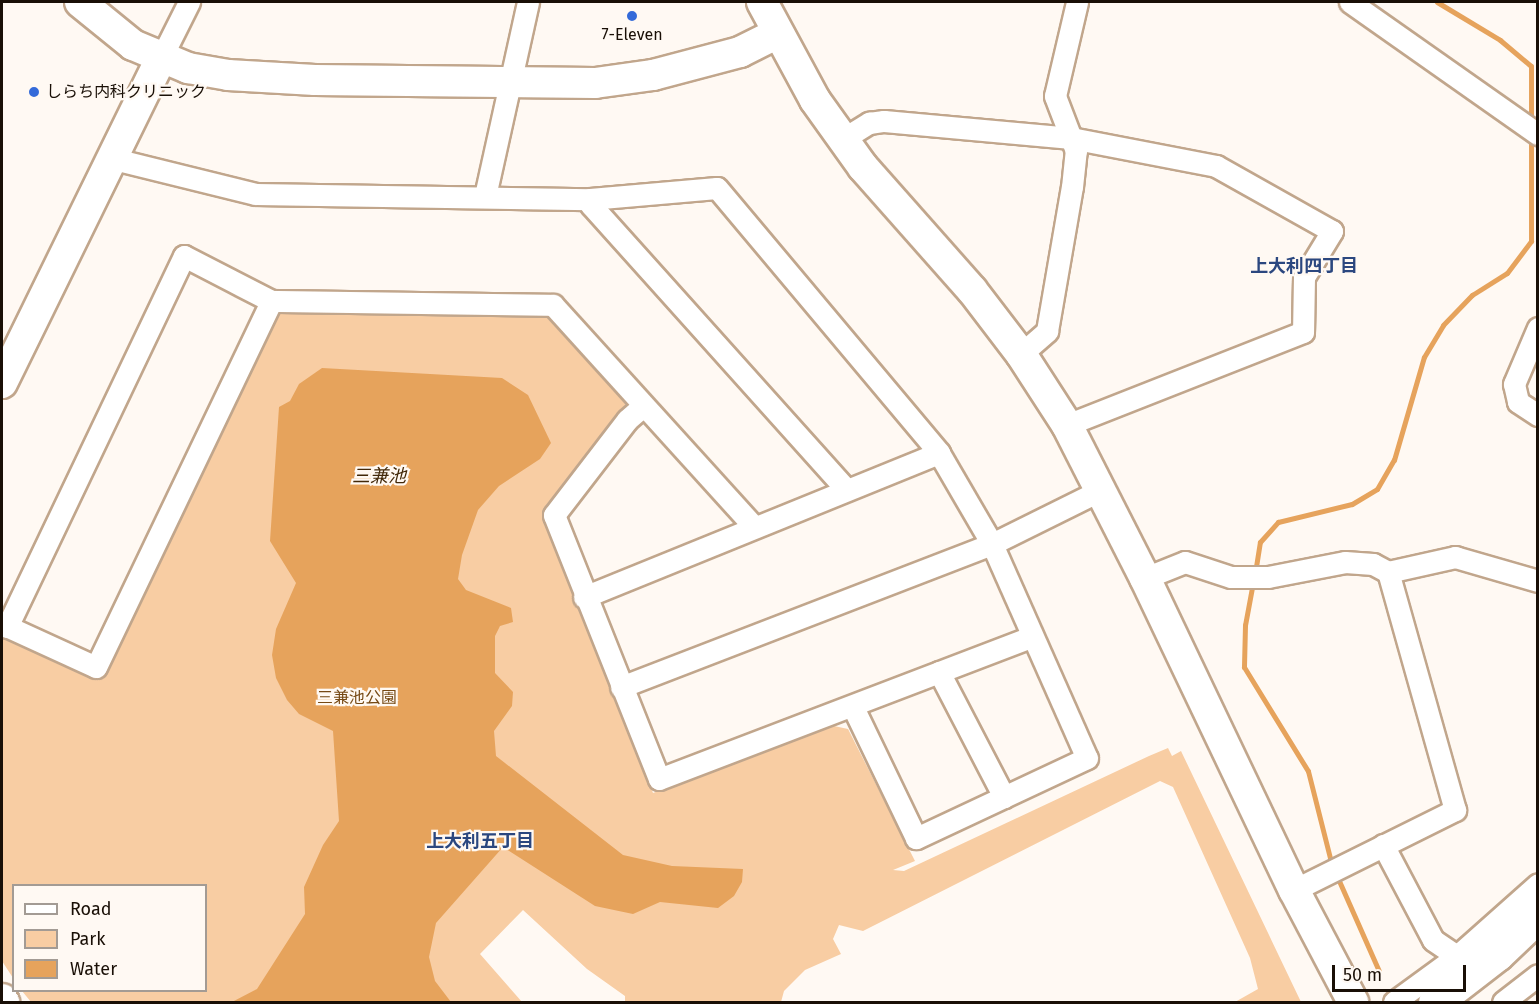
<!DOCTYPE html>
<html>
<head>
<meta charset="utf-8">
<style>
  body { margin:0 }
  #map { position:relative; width:1539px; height:1004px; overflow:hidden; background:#fff9f3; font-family:"Fira Sans","Noto Sans JP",sans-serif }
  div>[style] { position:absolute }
  .green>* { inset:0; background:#f8cda3 }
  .water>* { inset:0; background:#e6a35c }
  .stream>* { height:5px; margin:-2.5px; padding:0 2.5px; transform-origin:2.5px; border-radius:2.5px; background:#e6a35c }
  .roads { filter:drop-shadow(2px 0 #c1a68c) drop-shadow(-2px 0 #c1a68c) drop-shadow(0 2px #c1a68c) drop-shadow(0 -2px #c1a68c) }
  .street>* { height:21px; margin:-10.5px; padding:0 10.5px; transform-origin:10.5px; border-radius:10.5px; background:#fff }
  .secondary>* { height:30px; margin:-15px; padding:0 15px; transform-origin:15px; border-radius:15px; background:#fff }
  .primary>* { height:33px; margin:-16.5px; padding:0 16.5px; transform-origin:16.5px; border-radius:16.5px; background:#fff }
  .dots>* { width:16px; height:16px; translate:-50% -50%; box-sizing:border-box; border:3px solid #fff9f3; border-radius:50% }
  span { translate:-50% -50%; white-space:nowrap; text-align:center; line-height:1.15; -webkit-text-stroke:4.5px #fff9f3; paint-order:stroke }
  .poi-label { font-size:16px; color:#190f06 }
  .left { translate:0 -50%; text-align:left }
  .park-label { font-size:16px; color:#764914 }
  .neighbourhood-label { font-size:18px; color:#2b477f; font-weight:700 }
  .water-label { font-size:18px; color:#422808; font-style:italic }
  .frame { position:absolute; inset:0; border:3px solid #190f06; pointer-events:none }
  .legend { position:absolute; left:12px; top:884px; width:195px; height:108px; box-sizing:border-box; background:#fff9f3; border:2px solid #a39b94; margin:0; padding:8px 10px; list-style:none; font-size:18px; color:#190f06 }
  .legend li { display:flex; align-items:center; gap:12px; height:30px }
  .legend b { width:30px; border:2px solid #a39b94 }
  .scale { position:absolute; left:1332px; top:965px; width:134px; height:27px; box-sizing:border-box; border:3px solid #190f06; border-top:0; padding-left:8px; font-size:18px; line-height:21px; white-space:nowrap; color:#190f06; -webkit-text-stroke:4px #fff9f3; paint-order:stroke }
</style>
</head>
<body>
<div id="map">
  <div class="green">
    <div style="clip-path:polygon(275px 313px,552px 315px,625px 397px,625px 412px,545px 514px,653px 793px,834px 726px,848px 729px,915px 861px,893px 870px,904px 871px,1149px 756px,1168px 748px,1172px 756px,1181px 751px,1301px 1002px,1235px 1002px,1258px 989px,1250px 958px,1173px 787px,1160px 781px,863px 931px,839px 925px,833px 939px,841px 954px,805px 970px,784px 991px,781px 1002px,625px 1002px,625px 996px,587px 969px,523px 910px,480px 954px,522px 1002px,31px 1002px,22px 991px,206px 990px,206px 886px,14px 886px,13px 978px,2px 961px,2px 632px,98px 677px)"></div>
  </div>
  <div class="water">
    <div style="clip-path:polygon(322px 368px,502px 378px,528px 395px,551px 443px,540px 459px,499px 486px,478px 510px,462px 555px,458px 579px,466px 590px,511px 608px,513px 622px,500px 626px,495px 636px,495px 673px,513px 692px,512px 706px,494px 731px,496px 756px,623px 855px,672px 866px,743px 869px,742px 882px,734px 896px,718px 908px,660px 902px,633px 914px,595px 906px,503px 847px,436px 923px,429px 957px,435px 981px,451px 1002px,232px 1002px,257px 989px,305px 914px,304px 887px,323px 845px,339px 821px,333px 731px,299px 714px,287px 700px,276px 678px,272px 655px,276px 629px,296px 583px,270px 541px,279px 407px,290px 401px,299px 384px)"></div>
  </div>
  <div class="stream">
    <div style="left:1437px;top:2px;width:74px;rotate:31.1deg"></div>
    <div style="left:1500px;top:40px;width:40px;rotate:40deg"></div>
    <div style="left:1531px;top:66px;width:55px;rotate:90deg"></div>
    <div style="left:1255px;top:573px;width:31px;rotate:-81deg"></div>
    <div style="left:1260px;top:542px;width:27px;rotate:-48deg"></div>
    <div style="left:1278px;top:522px;width:76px;rotate:-13.7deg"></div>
    <div style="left:1352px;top:504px;width:29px;rotate:-31deg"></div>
    <div style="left:1377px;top:489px;width:34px;rotate:-60deg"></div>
    <div style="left:1394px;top:460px;width:107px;rotate:-73.8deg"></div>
    <div style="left:1424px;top:357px;width:37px;rotate:-59deg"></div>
    <div style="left:1443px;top:325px;width:42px;rotate:-46deg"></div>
    <div style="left:1472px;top:295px;width:41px;rotate:-32.2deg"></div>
    <div style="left:1507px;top:273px;width:40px;rotate:-53deg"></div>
    <div style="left:1531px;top:241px;width:105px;rotate:-90deg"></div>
    <div style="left:1253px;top:582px;width:44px;rotate:100.5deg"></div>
    <div style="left:1245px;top:625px;width:42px;rotate:91.4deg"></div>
    <div style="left:1244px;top:667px;width:122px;rotate:58.4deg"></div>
    <div style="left:1308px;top:771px;width:98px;rotate:75.8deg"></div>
    <div style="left:1336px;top:874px;width:106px;rotate:66.1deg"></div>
  </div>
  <div class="roads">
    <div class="street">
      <div style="left:1350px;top:2px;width:230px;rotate:35.1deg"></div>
      <div style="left:161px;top:58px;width:63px;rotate:-63.4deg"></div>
      <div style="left:843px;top:139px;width:31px;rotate:-32deg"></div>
      <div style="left:869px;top:123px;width:15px;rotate:-8deg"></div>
      <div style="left:884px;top:121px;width:188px;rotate:5.2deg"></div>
      <div style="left:1071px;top:138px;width:148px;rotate:10.9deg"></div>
      <div style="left:1216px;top:166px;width:133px;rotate:29.3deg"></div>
      <div style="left:1332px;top:231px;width:54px;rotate:121.3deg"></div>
      <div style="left:1304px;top:277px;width:55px;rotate:91deg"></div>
      <div style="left:1303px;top:332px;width:254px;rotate:158.5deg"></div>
      <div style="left:110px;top:158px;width:149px;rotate:13.9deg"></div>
      <div style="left:255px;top:194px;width:335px;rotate:0.9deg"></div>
      <div style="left:590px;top:199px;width:127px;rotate:-5deg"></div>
      <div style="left:717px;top:188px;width:346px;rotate:50deg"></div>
      <div style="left:939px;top:453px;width:105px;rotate:59.8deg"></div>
      <div style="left:992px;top:544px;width:234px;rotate:66.1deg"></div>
      <div style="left:1087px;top:758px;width:189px;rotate:154.9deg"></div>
      <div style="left:916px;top:838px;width:145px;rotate:-115.7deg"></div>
      <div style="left:485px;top:196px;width:199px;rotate:-77.5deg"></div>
      <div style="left:590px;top:199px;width:6px;rotate:81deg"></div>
      <div style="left:591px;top:205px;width:382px;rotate:48.1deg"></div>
      <div style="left:1538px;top:328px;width:61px;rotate:113.2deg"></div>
      <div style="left:1514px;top:384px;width:18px;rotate:77deg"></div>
      <div style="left:1518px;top:402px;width:24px;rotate:33deg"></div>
      <div style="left:1021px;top:354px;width:35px;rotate:-41deg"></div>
      <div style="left:1047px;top:331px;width:146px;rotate:-80.2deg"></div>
      <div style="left:1072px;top:187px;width:36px;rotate:-84deg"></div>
      <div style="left:1076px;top:151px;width:59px;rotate:-110.9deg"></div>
      <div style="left:1055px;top:96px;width:97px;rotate:-76.8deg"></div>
      <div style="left:643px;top:406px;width:21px;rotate:139deg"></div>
      <div style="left:627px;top:420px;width:120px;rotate:127.5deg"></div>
      <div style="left:554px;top:515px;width:284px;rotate:68.3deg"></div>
      <div style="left:659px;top:779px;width:398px;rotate:-20.9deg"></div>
      <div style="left:1145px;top:578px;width:43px;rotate:-21.8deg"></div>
      <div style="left:1185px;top:562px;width:48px;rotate:18.1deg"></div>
      <div style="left:1231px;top:577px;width:37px"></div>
      <div style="left:1268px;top:577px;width:78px;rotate:-11deg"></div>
      <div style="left:1345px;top:562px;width:28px;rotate:4deg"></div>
      <div style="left:1373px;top:564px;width:17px;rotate:28deg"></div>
      <div style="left:1388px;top:572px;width:69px;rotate:-12.6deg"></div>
      <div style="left:1455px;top:557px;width:86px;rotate:16.1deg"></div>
      <div style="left:584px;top:597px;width:383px;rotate:-22.1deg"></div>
      <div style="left:2px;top:624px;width:103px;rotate:24.6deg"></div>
      <div style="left:96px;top:667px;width:406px;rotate:-64.4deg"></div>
      <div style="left:7px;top:627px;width:411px;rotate:-64.5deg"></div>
      <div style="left:184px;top:256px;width:98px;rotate:27.3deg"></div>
      <div style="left:271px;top:301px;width:282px;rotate:0.8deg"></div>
      <div style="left:553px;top:305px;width:299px;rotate:47.8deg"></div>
      <div style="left:939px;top:672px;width:141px;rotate:62.5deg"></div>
      <div style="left:621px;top:687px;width:398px;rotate:-21.1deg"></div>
      <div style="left:992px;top:544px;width:122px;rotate:-26.4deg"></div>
      <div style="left:1383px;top:845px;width:107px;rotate:62.2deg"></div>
      <div style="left:1433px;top:940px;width:29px;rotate:34deg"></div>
      <div style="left:1294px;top:890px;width:180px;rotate:-26.4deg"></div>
      <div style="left:1455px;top:810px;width:247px;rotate:-105.7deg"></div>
      <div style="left:1394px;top:1002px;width:78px;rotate:-36.1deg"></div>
      <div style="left:1457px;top:956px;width:108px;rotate:-41.6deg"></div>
      <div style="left:1503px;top:1002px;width:44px;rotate:-37.6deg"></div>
    </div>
    <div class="secondary">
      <div style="left:80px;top:2px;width:68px;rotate:39.1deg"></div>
      <div style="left:133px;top:45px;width:60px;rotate:22.7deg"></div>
      <div style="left:188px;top:68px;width:41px;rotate:9.9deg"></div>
      <div style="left:228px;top:75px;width:87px;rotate:3.3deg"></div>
      <div style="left:315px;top:80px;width:280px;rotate:0.6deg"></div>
      <div style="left:595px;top:83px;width:59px;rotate:-7.9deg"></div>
      <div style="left:653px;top:75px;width:90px;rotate:-14.8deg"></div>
      <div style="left:740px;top:52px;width:40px;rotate:-26.6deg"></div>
      <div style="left:762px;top:2px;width:111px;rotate:61.6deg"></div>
      <div style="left:815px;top:100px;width:82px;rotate:54.4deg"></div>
      <div style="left:863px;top:167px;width:164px;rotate:48.5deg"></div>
      <div style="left:972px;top:290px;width:81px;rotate:52.6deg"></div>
      <div style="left:1021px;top:354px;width:85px;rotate:57.1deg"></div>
      <div style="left:1067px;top:425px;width:172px;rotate:63deg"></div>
      <div style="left:1145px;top:578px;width:346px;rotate:64.5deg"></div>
      <div style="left:1294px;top:890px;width:127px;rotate:62.2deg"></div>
      <div style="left:2px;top:383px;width:362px;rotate:-63.9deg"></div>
      <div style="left:2px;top:999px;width:4px;rotate:56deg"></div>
    </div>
    <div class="primary">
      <div style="left:1435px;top:1002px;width:78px;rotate:-37.7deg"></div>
      <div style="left:1497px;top:954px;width:57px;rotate:-43.6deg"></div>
    </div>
  </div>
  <div class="dots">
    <div style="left:632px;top:16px;background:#346ad9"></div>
    <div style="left:34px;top:92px;background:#346ad9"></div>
  </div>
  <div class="poi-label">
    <span style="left:632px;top:35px">7-Eleven</span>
    <span class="left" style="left:46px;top:92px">しらち内科クリニック</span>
  </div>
  <div class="park-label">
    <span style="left:357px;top:698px">三兼池公園</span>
  </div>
  <div class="neighbourhood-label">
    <span style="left:1304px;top:266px">上大利四丁目</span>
    <span style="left:480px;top:841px">上大利五丁目</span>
  </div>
  <div class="water-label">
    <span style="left:379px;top:476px">三兼池</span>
  </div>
  <div class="frame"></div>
  <ul class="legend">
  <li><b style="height:8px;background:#fff"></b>Road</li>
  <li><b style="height:16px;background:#f8cda3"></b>Park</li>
  <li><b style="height:16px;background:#e6a35c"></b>Water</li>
  </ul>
  <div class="scale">50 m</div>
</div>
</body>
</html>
